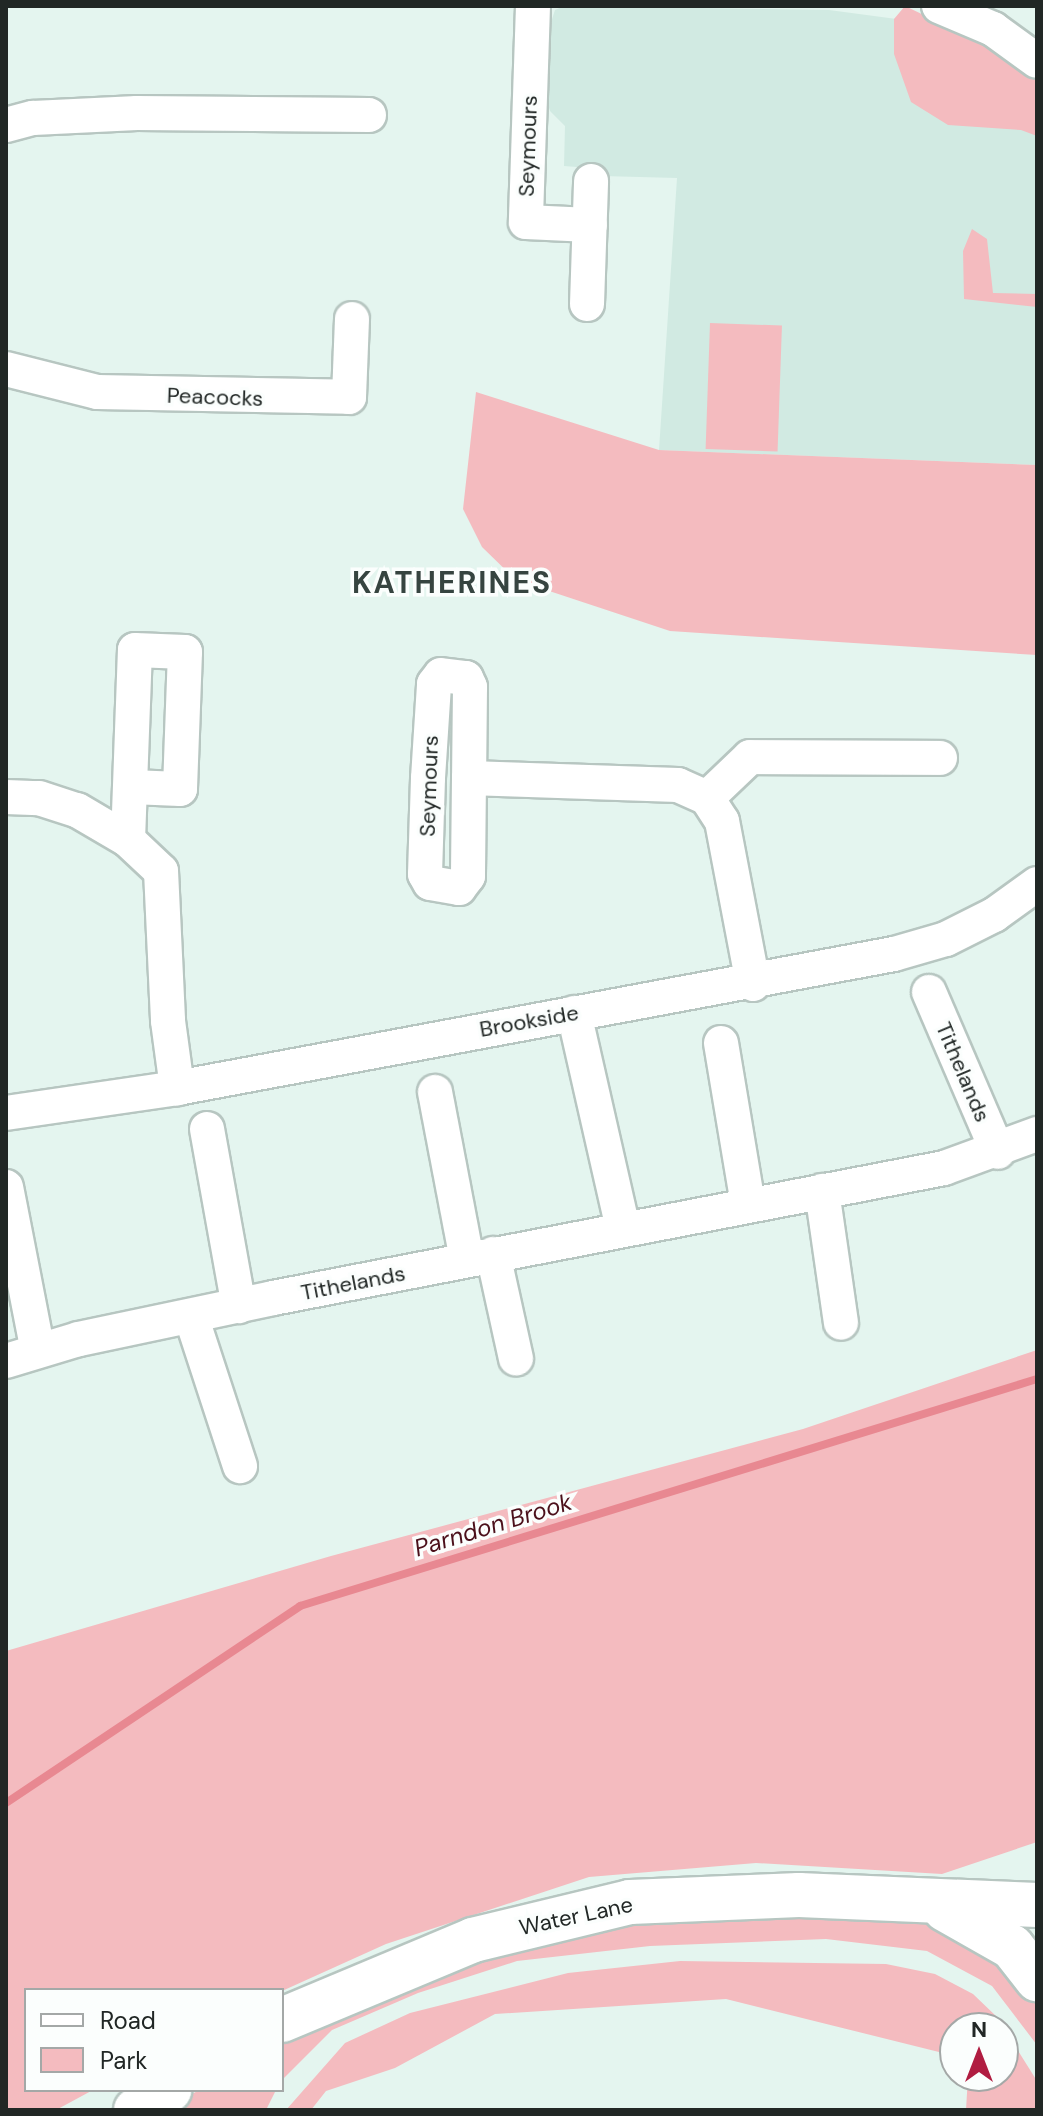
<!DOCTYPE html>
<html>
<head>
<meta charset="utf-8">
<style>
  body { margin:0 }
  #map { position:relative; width:1043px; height:2116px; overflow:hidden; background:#e4f5ef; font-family:"DM Sans",sans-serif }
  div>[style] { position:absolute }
  .built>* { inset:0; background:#d1eae2 }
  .green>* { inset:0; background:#f4bbbf; transform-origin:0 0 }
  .stream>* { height:8px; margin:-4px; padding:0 4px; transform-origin:4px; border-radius:4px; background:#e88891 }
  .roads { filter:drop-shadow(2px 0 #b7c6c1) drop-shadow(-2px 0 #b7c6c1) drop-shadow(0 2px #b7c6c1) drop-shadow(0 -2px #b7c6c1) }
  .minor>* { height:34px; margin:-17px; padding:0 17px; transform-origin:17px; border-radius:17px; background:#fff }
  .major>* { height:44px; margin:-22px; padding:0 22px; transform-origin:22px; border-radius:22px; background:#fff }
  span { translate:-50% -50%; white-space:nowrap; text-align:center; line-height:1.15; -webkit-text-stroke:7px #fbfefd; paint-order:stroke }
  .street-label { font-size:22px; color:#212725 }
  .water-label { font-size:24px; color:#4b101b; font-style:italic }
  .district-label { font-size:30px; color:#364440; font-weight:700; letter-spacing:2px }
  .frame { position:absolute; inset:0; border:8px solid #212725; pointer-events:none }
  .legend { position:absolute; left:24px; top:1988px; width:260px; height:104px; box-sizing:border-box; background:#fbfefd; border:2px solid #a4a8a7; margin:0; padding:10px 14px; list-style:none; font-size:24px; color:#212725 }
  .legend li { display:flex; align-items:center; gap:16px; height:40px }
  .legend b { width:40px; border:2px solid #a4a8a7 }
  .north { position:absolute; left:939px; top:2012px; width:80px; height:80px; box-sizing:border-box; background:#fbfefd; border:2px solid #a4a8a7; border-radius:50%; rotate:0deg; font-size:22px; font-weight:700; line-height:32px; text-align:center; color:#212725 }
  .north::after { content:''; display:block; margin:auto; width:28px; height:36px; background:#b01d41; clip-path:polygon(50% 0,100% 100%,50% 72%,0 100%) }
</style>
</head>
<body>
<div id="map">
  <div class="built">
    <div style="clip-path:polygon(564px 6px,829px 10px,919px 22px,1037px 89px,1037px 465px,659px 450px,677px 178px,602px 176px,602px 169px,564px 166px,565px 126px,550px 111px,544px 91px,544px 44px,555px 10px)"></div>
  </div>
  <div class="green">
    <div style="clip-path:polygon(905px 6px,1003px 53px,1037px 75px,1037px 136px,1021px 130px,948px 125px,911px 102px,894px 54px,894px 19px)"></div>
    <div style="clip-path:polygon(972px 229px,987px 239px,993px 293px,1037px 294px,1037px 307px,964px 299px,963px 251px)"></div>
    <div style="left:710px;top:323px;width:72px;height:126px;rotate:2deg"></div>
    <div style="clip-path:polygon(476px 392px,659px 450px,1037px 465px,1037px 655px,670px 631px,516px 580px,482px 547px,463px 509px)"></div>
    <div style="clip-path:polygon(1037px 1350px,1037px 1842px,942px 1874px,756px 1863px,589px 1877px,386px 1944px,282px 1991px,26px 1990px,26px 2090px,93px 2090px,56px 2110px,6px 2110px,6px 1651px,331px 1556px,803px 1429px)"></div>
    <div style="clip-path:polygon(665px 1911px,937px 1918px,1021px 1980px,1037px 2005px,1037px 2045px,992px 1986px,927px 1951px,826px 1939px,650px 1946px,517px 1961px,418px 1993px,332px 2030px,282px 2080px,282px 2040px,434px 1963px)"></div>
    <div style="clip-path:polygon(680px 1961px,886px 1964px,935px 1974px,973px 1994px,997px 2017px,1037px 2081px,1037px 2110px,966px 2110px,968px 2076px,1003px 2076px,1003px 2028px,955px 2028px,955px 2056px,726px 1999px,495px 2014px,395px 2068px,326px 2091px,311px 2110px,286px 2110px,345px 2043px,410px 2013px,568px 1973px)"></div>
    <div style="clip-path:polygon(200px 2090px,276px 2090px,266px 2110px,159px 2110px)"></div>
  </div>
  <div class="stream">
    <div style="left:6px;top:1803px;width:354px;rotate:-33.8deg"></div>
    <div style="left:300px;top:1606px;width:771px;rotate:-17.12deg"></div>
  </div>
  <div class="roads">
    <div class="minor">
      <div style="left:533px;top:6px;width:216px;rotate:91.9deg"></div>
      <div style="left:526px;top:222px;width:64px;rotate:2.7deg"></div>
      <div style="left:939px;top:6px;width:59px;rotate:23.1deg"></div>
      <div style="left:993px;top:29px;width:54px;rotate:36deg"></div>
      <div style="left:6px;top:125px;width:28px;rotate:-15deg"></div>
      <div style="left:33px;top:118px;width:104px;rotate:-2.8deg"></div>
      <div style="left:137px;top:113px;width:232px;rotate:0.5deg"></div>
      <div style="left:587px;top:304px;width:123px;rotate:-88.1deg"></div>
      <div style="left:6px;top:369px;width:94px;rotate:14.2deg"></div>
      <div style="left:97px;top:392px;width:252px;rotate:1.1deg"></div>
      <div style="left:349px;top:397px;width:78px;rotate:-87.8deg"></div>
      <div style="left:469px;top:778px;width:98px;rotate:90.6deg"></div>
      <div style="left:468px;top:876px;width:15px;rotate:127deg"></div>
      <div style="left:459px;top:888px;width:29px;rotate:-170deg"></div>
      <div style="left:430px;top:883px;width:10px;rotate:-119deg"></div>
      <div style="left:425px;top:874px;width:96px;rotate:-88.2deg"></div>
      <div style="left:428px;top:778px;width:94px;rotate:-86.3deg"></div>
      <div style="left:434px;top:684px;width:11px;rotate:-52deg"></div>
      <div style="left:441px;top:675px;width:25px;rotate:7deg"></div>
      <div style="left:466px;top:678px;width:10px;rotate:66deg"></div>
      <div style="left:470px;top:687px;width:91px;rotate:90.6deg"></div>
      <div style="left:469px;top:778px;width:209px;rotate:1.9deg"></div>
      <div style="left:678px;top:785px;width:32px;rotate:24deg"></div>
      <div style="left:707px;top:798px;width:27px;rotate:57deg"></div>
      <div style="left:722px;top:821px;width:166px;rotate:79.2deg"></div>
      <div style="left:6px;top:797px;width:33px;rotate:2deg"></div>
      <div style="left:39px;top:798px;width:40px;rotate:18deg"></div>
      <div style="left:77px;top:810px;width:59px;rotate:30.5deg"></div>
      <div style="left:128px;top:840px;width:45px;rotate:43.2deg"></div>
      <div style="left:161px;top:871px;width:150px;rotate:87.3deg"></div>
      <div style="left:168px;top:1021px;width:68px;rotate:82.3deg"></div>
      <div style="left:707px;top:798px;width:59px;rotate:-43.6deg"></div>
      <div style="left:750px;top:757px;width:190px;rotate:0.3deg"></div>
      <div style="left:128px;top:840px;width:190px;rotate:-87.9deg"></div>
      <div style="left:135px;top:650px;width:50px;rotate:2.3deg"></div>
      <div style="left:185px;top:652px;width:137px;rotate:92.1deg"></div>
      <div style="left:180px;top:789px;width:49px;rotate:-177.7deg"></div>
      <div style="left:929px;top:992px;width:174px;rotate:66.7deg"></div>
      <div style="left:574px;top:1013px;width:221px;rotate:77.2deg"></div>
      <div style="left:721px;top:1043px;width:164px;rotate:80.5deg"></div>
      <div style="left:435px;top:1092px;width:171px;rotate:79.2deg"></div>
      <div style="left:6px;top:1113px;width:173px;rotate:-8.3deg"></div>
      <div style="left:177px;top:1088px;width:729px;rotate:-10.59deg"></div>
      <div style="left:894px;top:954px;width:54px;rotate:-16.1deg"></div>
      <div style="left:946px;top:939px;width:54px;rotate:-26.6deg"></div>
      <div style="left:994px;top:915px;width:53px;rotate:-35.8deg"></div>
      <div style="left:207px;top:1129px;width:180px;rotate:79.8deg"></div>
      <div style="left:6px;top:1187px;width:167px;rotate:79deg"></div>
      <div style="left:822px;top:1191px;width:133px;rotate:81.8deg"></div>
      <div style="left:493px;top:1254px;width:107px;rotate:77.6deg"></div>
      <div style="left:191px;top:1316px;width:158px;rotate:71.9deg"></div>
      <div style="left:6px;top:1361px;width:76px;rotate:-16.8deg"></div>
      <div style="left:79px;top:1339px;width:198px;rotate:-11.9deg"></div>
      <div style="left:273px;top:1298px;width:683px;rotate:-10.96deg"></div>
      <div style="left:944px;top:1168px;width:99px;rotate:-20.1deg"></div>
    </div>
    <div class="major">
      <div style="left:945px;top:1909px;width:77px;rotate:29.6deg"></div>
      <div style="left:1012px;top:1947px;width:41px;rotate:52deg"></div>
      <div style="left:282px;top:2020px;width:207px;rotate:-22.7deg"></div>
      <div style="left:473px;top:1940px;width:162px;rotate:-13.6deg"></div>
      <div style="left:630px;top:1902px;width:169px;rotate:-2.4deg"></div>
      <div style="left:799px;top:1895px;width:238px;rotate:2.4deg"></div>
      <div style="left:136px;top:2110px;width:39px;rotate:-31deg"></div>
    </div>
  </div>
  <div class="street-label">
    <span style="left:528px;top:146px;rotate:-88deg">Seymours</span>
    <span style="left:215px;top:397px;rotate:2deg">Peacocks</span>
    <span style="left:429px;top:786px;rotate:-88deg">Seymours</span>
    <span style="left:529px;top:1021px;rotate:-10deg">Brookside</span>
    <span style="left:963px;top:1072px;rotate:67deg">Tithelands</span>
    <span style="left:353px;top:1283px;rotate:-11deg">Tithelands</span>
    <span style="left:576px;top:1916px;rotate:-12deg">Water Lane</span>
  </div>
  <div class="water-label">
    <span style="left:493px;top:1525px;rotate:-17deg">Parndon Brook</span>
  </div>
  <div class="district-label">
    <span style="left:452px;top:583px">KATHERINES</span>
  </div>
  <div class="frame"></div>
  <ul class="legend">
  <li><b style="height:10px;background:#fff"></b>Road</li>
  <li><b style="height:22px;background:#f4bbbf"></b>Park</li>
  </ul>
  <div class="north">N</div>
</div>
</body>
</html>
